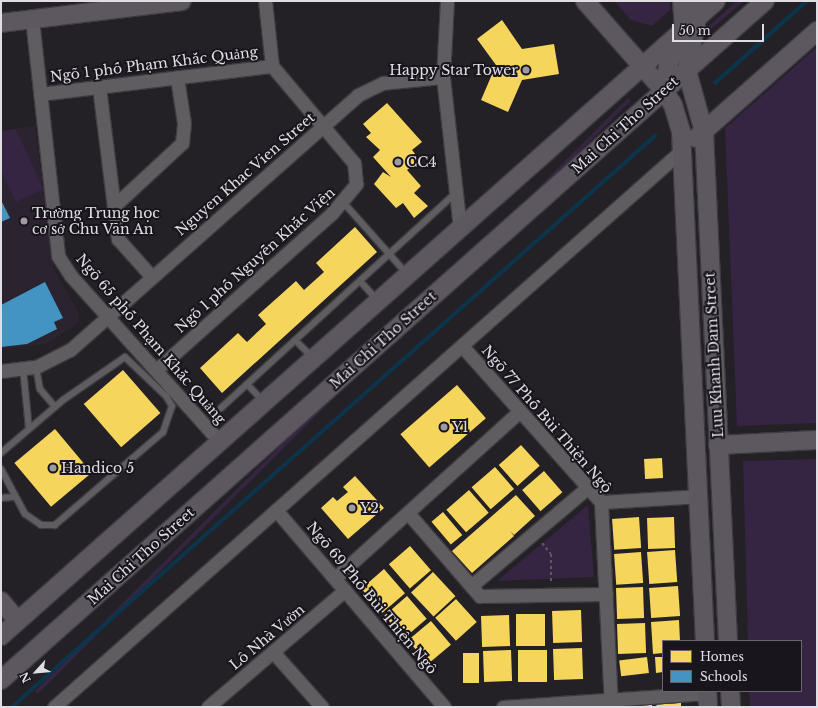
<!DOCTYPE html>
<html>
<head>
<meta charset="utf-8">
<style>
  body { margin:0 }
  #map { position:relative; width:818px; height:708px; overflow:hidden; background:#232125; font-family:"Libre Baskerville",serif }
  div>[style] { position:absolute }
  .built>* { inset:0; background:#2b2430 }
  .green>* { inset:0; background:#352442; transform-origin:0 0 }
  .homes>* { inset:0; background:#f6d55c; transform-origin:0 0 }
  .schools>* { inset:0; background:#4393c3 }
  .stream>* { height:3.5px; margin:-1.75px; padding:0 1.75px; transform-origin:1.75px; border-radius:1.75px; background:#0c354d }
  .path>* { height:2px; margin-top:-1px; transform-origin:0; background:repeating-linear-gradient(90deg,#5c5a5d 0 3px,transparent 0 6px) }
  .roads { filter:drop-shadow(1px 0 #3e3c41) drop-shadow(-1px 0 #3e3c41) drop-shadow(0 1px #3e3c41) drop-shadow(0 -1px #3e3c41) }
  .lane>* { height:6px; margin:-3px; padding:0 3px; transform-origin:3px; border-radius:3px; background:#5f5d60 }
  .street>* { height:13px; margin:-6.5px; padding:0 6.5px; transform-origin:6.5px; border-radius:6.5px; background:#5f5d60 }
  .secondary>* { height:18px; margin:-9px; padding:0 9px; transform-origin:9px; border-radius:9px; background:#5d5860 }
  .dots>* { width:11px; height:11px; translate:-50% -50%; box-sizing:border-box; border:2px solid #19151d; border-radius:50% }
  span { translate:-50% -50%; white-space:nowrap; text-align:center; line-height:1.15; -webkit-text-stroke:4px #19151d; paint-order:stroke }
  .street-label { font-size:14px; color:#e0dde3 }
  .poi-label { font-size:14px; color:#e0dde3 }
  .right { translate:-100% -50%; text-align:right }
  .left { translate:0 -50%; text-align:left }
  .frame { position:absolute; inset:0; border:2px solid #e0dde3; pointer-events:none }
  .legend { position:absolute; left:662px; top:640px; width:140px; height:52px; box-sizing:border-box; background:#19151d; border:1px solid #69656c; margin:0; padding:5px 7px; list-style:none; font-size:12px; color:#e0dde3 }
  .legend li { display:flex; align-items:center; gap:8px; height:20px }
  .legend b { width:20px; border:1px solid #69656c }
  .north { position:absolute; left:16px; top:652px; width:40px; height:40px; -webkit-text-stroke:3px #19151d; paint-order:stroke; rotate:243deg; font-size:11px; font-weight:700; line-height:16px; text-align:center; color:#e0dde3 }
  .north::after { content:''; display:block; margin:auto; width:14px; height:18px; background:#e0dde3; clip-path:polygon(50% 0,100% 100%,50% 72%,0 100%) }
  .scale { position:absolute; left:672px; top:24px; width:92px; height:18px; box-sizing:border-box; border:2px solid #e0dde3; border-top:0; padding-left:5px; font-size:12px; line-height:14px; white-space:nowrap; color:#e0dde3; -webkit-text-stroke:3px #19151d; paint-order:stroke }
</style>
</head>
<body>
<div id="map">
  <div class="built">
    <div style="clip-path:polygon(35px 126px,53px 267px,78px 312px,79px 322px,47px 344px,1px 349px,1px 131px)"></div>
  </div>
  <div class="green">
    <div style="clip-path:polygon(614px 1px,670px 1px,670px 10px,652px 26px,631px 20px)"></div>
    <div style="clip-path:polygon(737px 1px,744px 1px,703px 36px,702px 32px)"></div>
    <div style="clip-path:polygon(817px 47px,817px 423px,737px 426px,725px 128px)"></div>
    <div style="left:628px;top:98px;width:4px;height:839px;rotate:45deg"></div>
    <div style="clip-path:polygon(16px 129px,43px 189px,16px 202px,1px 170px,1px 131px)"></div>
    <div style="clip-path:polygon(817px 459px,817px 707px,750px 707px,749px 691px,801px 691px,801px 641px,748px 641px,743px 461px)"></div>
    <div style="clip-path:polygon(588px 505px,594px 577px,497px 581px)"></div>
  </div>
  <div class="homes">
    <div style="clip-path:polygon(502px 20px,522px 49px,554px 44px,559px 74px,522px 80px,508px 112px,481px 100px,496px 65px,477px 39px)"></div>
    <div style="clip-path:polygon(387px 103px,422px 142px,412px 150px,420px 160px,407px 170px,421px 186px,414px 193px,428px 206px,414px 218px,403px 203px,396px 208px,374px 184px,383px 172px,391px 177px,373px 157px,380px 150px,366px 137px,371px 133px,363px 124px)"></div>
    <div style="clip-path:polygon(355px 227px,377px 252px,222px 393px,200px 368px,238px 333px,247px 342px,266px 324px,258px 315px,296px 281px,304px 290px,324px 272px,316px 263px)"></div>
    <div style="left:123px;top:370px;width:57px;height:52px;rotate:49deg"></div>
    <div style="left:457px;top:385px;width:44px;height:75px;rotate:49deg"></div>
    <div style="left:55px;top:429px;width:57px;height:53px;rotate:50deg"></div>
    <div style="left:521px;top:445px;width:28px;height:30px;rotate:48deg"></div>
    <div style="left:662px;top:458px;width:20px;height:18px;rotate:87deg"></div>
    <div style="left:495px;top:467px;width:29px;height:31px;rotate:49deg"></div>
    <div style="left:544px;top:471px;width:28px;height:29px;rotate:49deg"></div>
    <div style="clip-path:polygon(355px 476px,384px 508px,348px 539px,321px 508px,333px 497px,337px 501px,348px 492px,343px 487px)"></div>
    <div style="left:469px;top:490px;width:30px;height:30px;rotate:49deg"></div>
    <div style="clip-path:polygon(516px 495px,535px 516px,514px 535px,510px 531px,514px 536px,472px 573px,452px 551px)"></div>
    <div style="left:443px;top:512px;width:30px;height:15px;rotate:50deg"></div>
    <div style="left:639px;top:517px;width:31px;height:27px;rotate:86deg"></div>
    <div style="left:674px;top:517px;width:31px;height:27px;rotate:88deg"></div>
    <div style="left:410px;top:546px;width:32px;height:28px;rotate:49deg"></div>
    <div style="left:675px;top:550px;width:32px;height:28px;rotate:86deg"></div>
    <div style="left:641px;top:552px;width:31px;height:27px;rotate:86deg"></div>
    <div style="left:384px;top:569px;width:32px;height:30px;rotate:49deg"></div>
    <div style="left:433px;top:572px;width:33px;height:30px;rotate:47deg"></div>
    <div style="left:678px;top:586px;width:30px;height:29px;rotate:86deg"></div>
    <div style="left:643px;top:587px;width:31px;height:27px;rotate:88deg"></div>
    <div style="left:407px;top:596px;width:30px;height:30px;rotate:49deg"></div>
    <div style="left:456px;top:599px;width:31px;height:28px;rotate:48deg"></div>
    <div style="left:581px;top:610px;width:32px;height:29px;rotate:88deg"></div>
    <div style="left:516px;top:614px;width:29px;height:32px"></div>
    <div style="left:509px;top:615px;width:31px;height:28px;rotate:88deg"></div>
    <div style="clip-path:polygon(679px 620px,680px 641px,663px 641px,663px 653px,653px 654px,651px 622px)"></div>
    <div style="left:431px;top:621px;width:31px;height:30px;rotate:50deg"></div>
    <div style="left:645px;top:623px;width:30px;height:28px;rotate:88deg"></div>
    <div style="left:582px;top:648px;width:31px;height:29px;rotate:88deg"></div>
    <div style="left:511px;top:650px;width:31px;height:28px;rotate:88deg"></div>
    <div style="left:518px;top:650px;width:29px;height:32px"></div>
    <div style="left:463px;top:653px;width:16px;height:30px"></div>
    <div style="left:647px;top:657px;width:16px;height:28px;rotate:83deg"></div>
    <div style="clip-path:polygon(655px 657px,663px 657px,663px 672px,656px 673px)"></div>
    <div style="clip-path:polygon(681px 702px,681px 707px,657px 707px,656px 704px)"></div>
    <div style="clip-path:polygon(652px 703px,652px 707px,626px 707px,626px 705px)"></div>
  </div>
  <div class="schools">
    <div style="clip-path:polygon(1px 200px,10px 218px,1px 222px)"></div>
    <div style="clip-path:polygon(45px 282px,63px 318px,54px 322px,57px 329px,27px 344px,1px 347px,1px 305px)"></div>
  </div>
  <div class="stream">
    <div style="left:715px;top:83px;width:123px;rotate:-41.7deg"></div>
    <div style="left:12px;top:707px;width:860px;rotate:-41.61deg"></div>
  </div>
  <div class="path">
    <div style="left:542px;top:543px;width:14px;rotate:51deg"></div>
    <div style="left:551px;top:554px;width:30px;rotate:90deg"></div>
  </div>
  <div class="roads">
    <div class="lane">
      <div style="left:343px;top:202px;width:96px;rotate:48.4deg"></div>
      <div style="left:360px;top:281px;width:25px;rotate:48deg"></div>
      <div style="left:295px;top:340px;width:24px;rotate:45deg"></div>
      <div style="left:36px;top:367px;width:22px;rotate:80deg"></div>
      <div style="left:40px;top:389px;width:23px;rotate:50deg"></div>
      <div style="left:23px;top:368px;width:61px;rotate:84.4deg"></div>
      <div style="left:247px;top:384px;width:25px;rotate:47deg"></div>
      <div style="left:221px;top:408px;width:319px;rotate:-42.5deg"></div>
      <div style="left:1px;top:453px;width:82px;rotate:-40.5deg"></div>
      <div style="left:63px;top:400px;width:75px;rotate:-34.7deg"></div>
      <div style="left:125px;top:357px;width:57px;rotate:43.6deg"></div>
      <div style="left:166px;top:396px;width:12px;rotate:59deg"></div>
      <div style="left:172px;top:406px;width:28px;rotate:109deg"></div>
      <div style="left:163px;top:432px;width:143px;rotate:139.3deg"></div>
      <div style="left:55px;top:525px;width:14px;rotate:180deg"></div>
      <div style="left:41px;top:525px;width:19px;rotate:-145deg"></div>
      <div style="left:25px;top:514px;width:51px;rotate:-118.1deg"></div>
      <div style="left:1px;top:498px;width:12px;rotate:-5deg"></div>
    </div>
    <div class="street">
      <div style="left:447px;top:1px;width:76px;rotate:93deg"></div>
      <div style="left:443px;top:77px;width:153px;rotate:83.6deg"></div>
      <div style="left:32px;top:19px;width:238px;rotate:83.7deg"></div>
      <div style="left:58px;top:256px;width:24px;rotate:57deg"></div>
      <div style="left:71px;top:276px;width:223px;rotate:48.1deg"></div>
      <div style="left:99px;top:87px;width:153px;rotate:82.9deg"></div>
      <div style="left:118px;top:239px;width:51px;rotate:48.2deg"></div>
      <div style="left:40px;top:94px;width:234px;rotate:-6.9deg"></div>
      <div style="left:272px;top:66px;width:65px;rotate:-96.1deg"></div>
      <div style="left:114px;top:206px;width:93px;rotate:-42.8deg"></div>
      <div style="left:182px;top:143px;width:20px;rotate:-84deg"></div>
      <div style="left:184px;top:123px;width:46px;rotate:-98.8deg"></div>
      <div style="left:462px;top:346px;width:209px;rotate:48.3deg"></div>
      <div style="left:601px;top:502px;width:205px;rotate:87.2deg"></div>
      <div style="left:156px;top:370px;width:236px;rotate:-41.7deg"></div>
      <div style="left:332px;top:213px;width:38px;rotate:-50deg"></div>
      <div style="left:356px;top:184px;width:21px;rotate:-95deg"></div>
      <div style="left:354px;top:163px;width:127px;rotate:-130.2deg"></div>
      <div style="left:1px;top:371px;width:35px;rotate:-7deg"></div>
      <div style="left:36px;top:367px;width:38px;rotate:-27deg"></div>
      <div style="left:70px;top:350px;width:385px;rotate:-41.5deg"></div>
      <div style="left:358px;top:95px;width:28px;rotate:-26deg"></div>
      <div style="left:383px;top:83px;width:60px;rotate:-5.7deg"></div>
      <div style="left:601px;top:502px;width:97px;rotate:-3.5deg"></div>
      <div style="left:276px;top:510px;width:259px;rotate:49.5deg"></div>
      <div style="left:408px;top:513px;width:110px;rotate:49.1deg"></div>
      <div style="left:480px;top:596px;width:126px;rotate:-0.9deg"></div>
      <div style="left:335px;top:578px;width:249px;rotate:-42.1deg"></div>
      <div style="left:471px;top:586px;width:153px;rotate:-40.2deg"></div>
      <div style="left:274px;top:653px;width:72px;rotate:48.4deg"></div>
      <div style="left:54px;top:707px;width:839px;rotate:-41.57deg"></div>
      <div style="left:208px;top:707px;width:180px;rotate:-40.5deg"></div>
      <div style="left:503px;top:707px;width:204px;rotate:-3.9deg"></div>
    </div>
    <div class="secondary">
      <div style="left:585px;top:1px;width:120px;rotate:48.7deg"></div>
      <div style="left:664px;top:91px;width:17px;rotate:57deg"></div>
      <div style="left:673px;top:105px;width:27px;rotate:73deg"></div>
      <div style="left:681px;top:131px;width:511px;rotate:87.31deg"></div>
      <div style="left:694px;top:1px;width:17px;rotate:80deg"></div>
      <div style="left:697px;top:18px;width:54px;rotate:100.7deg"></div>
      <div style="left:687px;top:71px;width:63px;rotate:74.4deg"></div>
      <div style="left:704px;top:132px;width:510px;rotate:87.3deg"></div>
      <div style="left:1px;top:23px;width:182px;rotate:-6.9deg"></div>
      <div style="left:664px;top:91px;width:25px;rotate:-81deg"></div>
      <div style="left:668px;top:66px;width:40px;rotate:-66.6deg"></div>
      <div style="left:684px;top:29px;width:28px;rotate:-94deg"></div>
      <div style="left:696px;top:138px;width:162px;rotate:-41.5deg"></div>
      <div style="left:718px;top:445px;width:99px;rotate:-2.9deg"></div>
      <div style="left:1px;top:601px;width:26px;rotate:50deg"></div>
      <div style="left:1px;top:636px;width:956px;rotate:-41.61deg"></div>
      <div style="left:1px;top:680px;width:1022px;rotate:-41.63deg"></div>
      <div style="left:707px;top:691px;width:16px;rotate:86deg"></div>
      <div style="left:730px;top:691px;width:16px;rotate:86deg"></div>
    </div>
  </div>
  <div class="dots">
    <div style="left:526px;top:70px;background:#9e9ba0"></div>
    <div style="left:398px;top:162px;background:#9e9ba0"></div>
    <div style="left:24px;top:221px;background:#9e9ba0"></div>
    <div style="left:444px;top:427px;background:#9e9ba0"></div>
    <div style="left:53px;top:468px;background:#9e9ba0"></div>
    <div style="left:352px;top:508px;background:#9e9ba0"></div>
  </div>
  <div class="street-label">
    <span style="left:154px;top:64px;rotate:-7deg">Ngõ 1 phố Phạm Khắc Quảng</span>
    <span style="left:625px;top:125px;rotate:-42deg">Mai Chi Tho Street</span>
    <span style="left:245px;top:174px;rotate:-41deg">Nguyen Khac Vien Street</span>
    <span style="left:255px;top:260px;rotate:-42deg">Ngõ 1 phố Nguyễn Khắc Viện</span>
    <span style="left:151px;top:339px;rotate:49deg">Ngõ 65 phố Phạm Khắc Quảng</span>
    <span style="left:383px;top:340px;rotate:-42deg">Mai Chi Tho Street</span>
    <span style="left:714px;top:355px;rotate:-93deg">Luu Khanh Dam Street</span>
    <span style="left:547px;top:419px;rotate:49deg">Ngõ 77 Phố Bùi Thiện Ngộ</span>
    <span style="left:141px;top:556px;rotate:-42deg">Mai Chi Tho Street</span>
    <span style="left:372px;top:598px;rotate:50deg">Ngõ 69 Phố Bùi Thiện Ngô</span>
    <span style="left:267px;top:637px;rotate:-40deg">Lô Nhà Vườn</span>
  </div>
  <div class="poi-label">
    <span class="right" style="left:518px;top:70px">Happy Star Tower</span>
    <span class="left" style="left:406px;top:162px">CC4</span>
    <span class="left" style="left:32px;top:221px">Trường Trung học<br>cơ sở Chu Văn An</span>
    <span class="left" style="left:452px;top:427px">Y1</span>
    <span class="left" style="left:61px;top:468px">Handico 5</span>
    <span class="left" style="left:360px;top:508px">Y2</span>
  </div>
  <div class="frame"></div>
  <ul class="legend">
  <li><b style="height:11px;background:#f6d55c"></b>Homes</li>
  <li><b style="height:11px;background:#4393c3"></b>Schools</li>
  </ul>
  <div class="north">N</div>
  <div class="scale">50 m</div>
</div>
</body>
</html>
